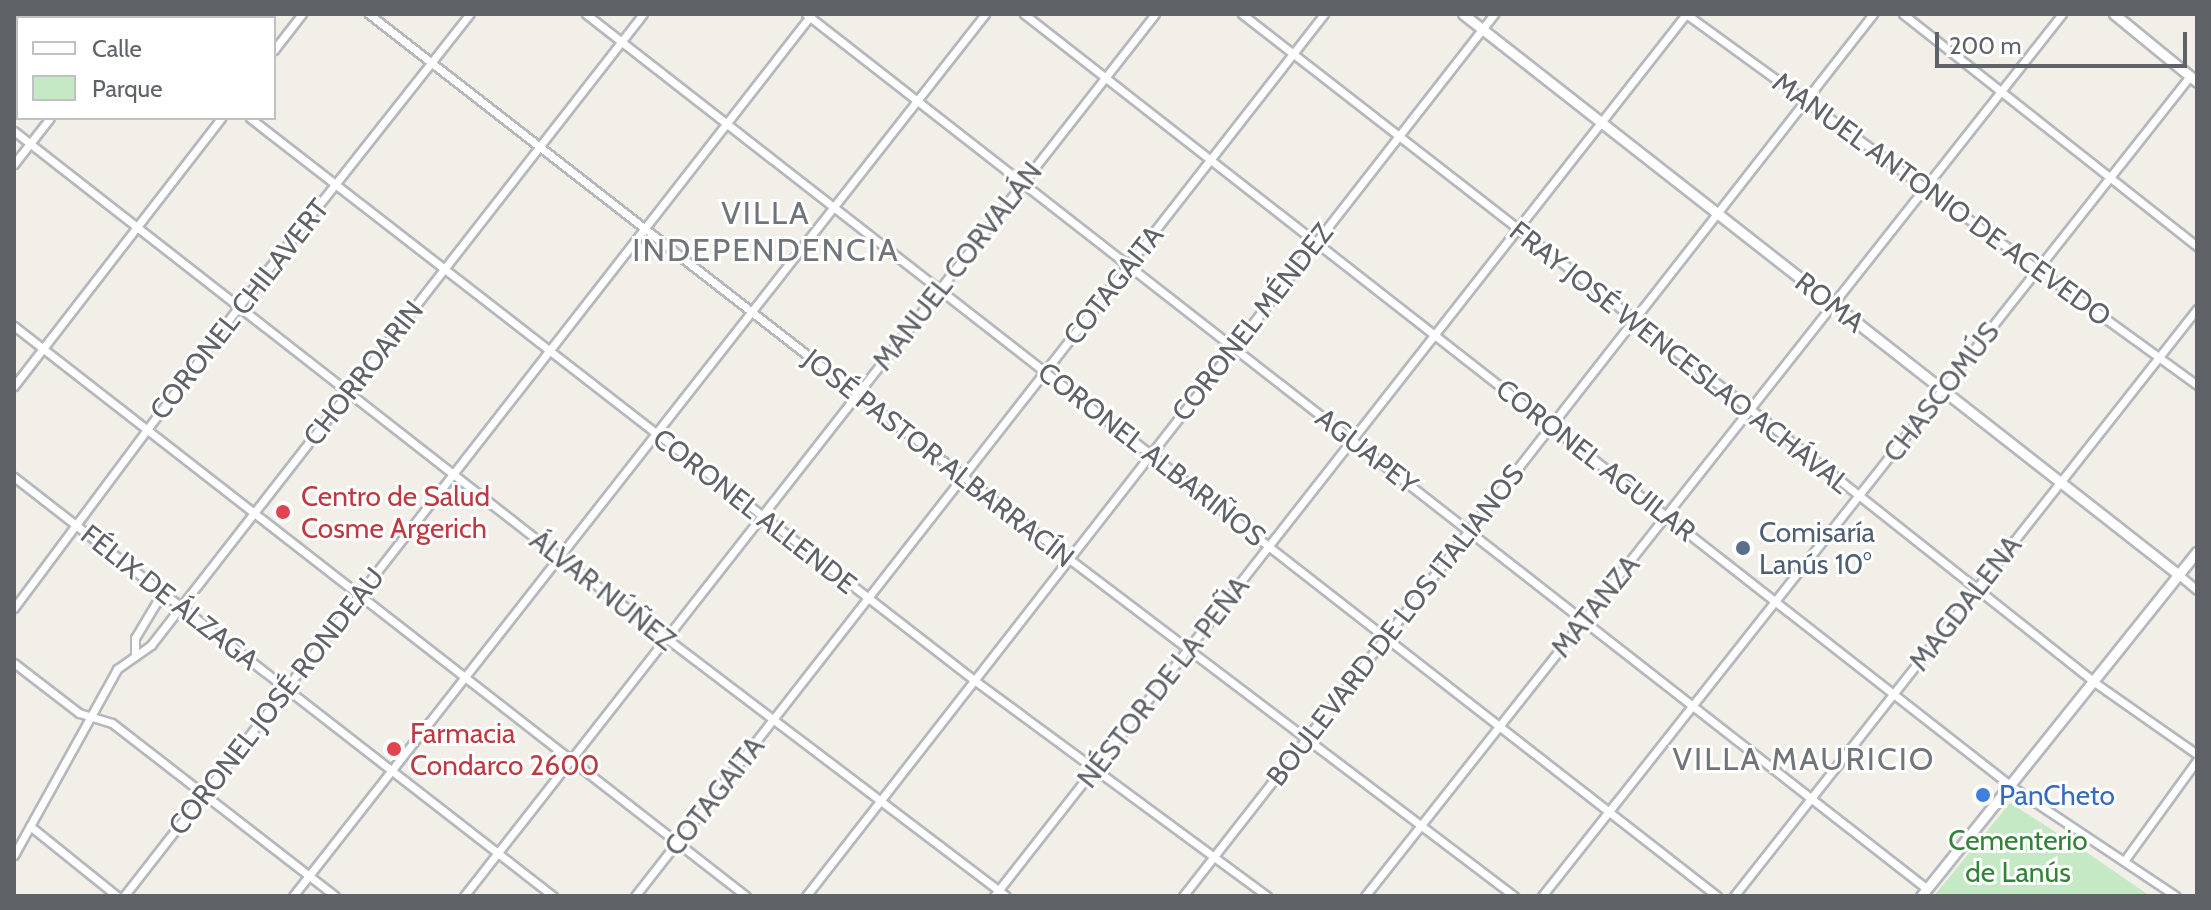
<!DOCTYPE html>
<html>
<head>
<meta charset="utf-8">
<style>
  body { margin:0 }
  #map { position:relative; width:2211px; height:910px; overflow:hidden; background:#f1efe8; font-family:Cabin,sans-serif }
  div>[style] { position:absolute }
  .green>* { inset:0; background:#c5e8c5 }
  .roads { filter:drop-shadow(2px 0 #b5b8bc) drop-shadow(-2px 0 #b5b8bc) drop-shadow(0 2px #b5b8bc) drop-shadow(0 -2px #b5b8bc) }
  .street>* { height:7px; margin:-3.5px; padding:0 3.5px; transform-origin:3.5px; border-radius:3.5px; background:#fff }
  .secondary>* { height:9px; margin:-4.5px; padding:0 4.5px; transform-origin:4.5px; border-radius:4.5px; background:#fff }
  .dots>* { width:22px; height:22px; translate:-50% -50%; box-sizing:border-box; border:4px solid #fff; border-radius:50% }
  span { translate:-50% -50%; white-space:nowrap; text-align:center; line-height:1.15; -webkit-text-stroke:6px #fff; paint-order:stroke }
  .street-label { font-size:28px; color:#5f6368 }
  .health-label { font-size:28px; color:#be3a42 }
  .left { translate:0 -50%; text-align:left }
  .service-label { font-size:28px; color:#4e5e75 }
  .shop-label { font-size:28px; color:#366cbe }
  .park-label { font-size:28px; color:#348238 }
  .quarter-label { font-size:32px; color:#70757a; letter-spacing:2px }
  .frame { position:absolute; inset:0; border:16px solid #5f6368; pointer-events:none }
  .legend { position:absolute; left:16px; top:16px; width:260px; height:104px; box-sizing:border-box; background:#fff; border:2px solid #bfc1c3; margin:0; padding:10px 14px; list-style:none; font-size:24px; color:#5f6368 }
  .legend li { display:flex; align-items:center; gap:16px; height:40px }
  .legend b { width:40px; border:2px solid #bfc1c3 }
  .scale { position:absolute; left:1935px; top:32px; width:252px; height:36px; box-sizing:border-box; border:4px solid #5f6368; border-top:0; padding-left:10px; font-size:24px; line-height:28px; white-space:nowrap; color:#5f6368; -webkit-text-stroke:6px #fff; paint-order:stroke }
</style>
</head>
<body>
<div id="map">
  <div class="green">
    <div style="clip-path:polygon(2010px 803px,2073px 843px,2150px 896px,1934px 896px)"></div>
  </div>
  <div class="roads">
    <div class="street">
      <div style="left:119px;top:14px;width:7px;rotate:34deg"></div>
      <div style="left:369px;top:14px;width:886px;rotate:37.89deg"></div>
      <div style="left:1068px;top:558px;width:560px;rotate:37.16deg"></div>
      <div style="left:586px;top:14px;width:1434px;rotate:37.95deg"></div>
      <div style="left:806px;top:14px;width:1422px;rotate:37.97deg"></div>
      <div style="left:1024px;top:14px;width:1253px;rotate:38.03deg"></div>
      <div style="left:2011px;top:786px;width:198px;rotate:33.7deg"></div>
      <div style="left:1242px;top:14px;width:643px;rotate:37.87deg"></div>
      <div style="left:1750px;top:409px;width:439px;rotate:38.4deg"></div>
      <div style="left:2094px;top:682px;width:126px;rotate:35deg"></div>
      <div style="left:1686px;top:14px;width:631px;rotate:35.98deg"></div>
      <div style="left:1903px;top:14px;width:375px;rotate:38.3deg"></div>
      <div style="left:274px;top:50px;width:46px;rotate:-52.1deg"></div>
      <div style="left:250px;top:118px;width:917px;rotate:37.82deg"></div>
      <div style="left:974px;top:680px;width:364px;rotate:36.4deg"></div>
      <div style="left:14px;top:131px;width:690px;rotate:38deg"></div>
      <div style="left:558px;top:556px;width:562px;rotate:37.2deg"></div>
      <div style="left:14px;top:164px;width:58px;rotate:-52deg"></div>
      <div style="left:14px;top:326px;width:928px;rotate:37.91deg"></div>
      <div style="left:14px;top:386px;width:339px;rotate:-52.3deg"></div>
      <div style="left:14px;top:477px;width:683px;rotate:37.86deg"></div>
      <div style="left:2179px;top:575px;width:23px;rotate:40deg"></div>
      <div style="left:14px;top:608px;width:377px;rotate:-53.3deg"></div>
      <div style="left:239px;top:306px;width:372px;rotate:-51.7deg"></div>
      <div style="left:135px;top:656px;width:18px;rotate:-90deg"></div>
      <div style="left:135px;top:638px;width:41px;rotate:-59deg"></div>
      <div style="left:156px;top:603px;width:12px;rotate:-42deg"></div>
      <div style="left:14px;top:663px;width:82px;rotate:37.6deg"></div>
      <div style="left:79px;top:713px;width:34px;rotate:17deg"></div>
      <div style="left:112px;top:723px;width:282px;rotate:37.8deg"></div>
      <div style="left:30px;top:826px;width:112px;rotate:38.8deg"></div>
      <div style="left:14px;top:855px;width:213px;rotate:-61deg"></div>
      <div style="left:117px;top:669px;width:42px;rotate:-35.2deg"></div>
      <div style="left:151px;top:645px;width:800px;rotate:-52.06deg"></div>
      <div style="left:2124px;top:861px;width:125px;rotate:-54.1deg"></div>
      <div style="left:124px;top:896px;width:1117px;rotate:-52.05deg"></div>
      <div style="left:293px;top:896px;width:1121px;rotate:-51.88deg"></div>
      <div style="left:464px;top:896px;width:1120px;rotate:-51.92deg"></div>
      <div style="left:635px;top:896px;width:1119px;rotate:-52deg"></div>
      <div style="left:806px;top:896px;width:1119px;rotate:-52.04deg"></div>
      <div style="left:994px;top:896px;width:1121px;rotate:-51.88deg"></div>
      <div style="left:1183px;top:896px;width:1120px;rotate:-51.96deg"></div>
      <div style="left:1365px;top:896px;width:1124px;rotate:-51.68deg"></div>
      <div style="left:1542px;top:896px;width:1045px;rotate:-51.68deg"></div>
      <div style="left:1734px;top:896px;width:748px;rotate:-51.74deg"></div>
    </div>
    <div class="secondary">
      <div style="left:1463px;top:14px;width:910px;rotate:38.08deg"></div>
      <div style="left:2114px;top:14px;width:107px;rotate:39.3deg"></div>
      <div style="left:1921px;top:896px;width:441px;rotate:-51.3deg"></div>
    </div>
  </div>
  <div class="dots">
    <div style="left:283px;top:512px;background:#e0444e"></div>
    <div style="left:1743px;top:548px;background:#5c6f8a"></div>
    <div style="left:394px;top:749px;background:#e0444e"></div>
    <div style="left:1983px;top:795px;background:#3f7fe0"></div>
  </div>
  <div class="street-label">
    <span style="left:1942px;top:199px;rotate:36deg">MANUEL ANTONIO DE ACEVEDO</span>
    <span style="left:957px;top:266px;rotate:-52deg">MANUEL CORVALÁN</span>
    <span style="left:1113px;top:285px;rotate:-52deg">COTAGAITA</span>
    <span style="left:1830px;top:302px;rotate:38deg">ROMA</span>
    <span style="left:239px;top:309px;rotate:-52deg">CORONEL CHILAVERT</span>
    <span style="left:1252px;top:322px;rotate:-52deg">CORONEL MÉNDEZ</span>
    <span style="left:1680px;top:357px;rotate:38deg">FRAY JOSÉ WENCESLAO ACHÁVAL</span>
    <span style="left:363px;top:373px;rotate:-52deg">CHORROARIN</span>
    <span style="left:1941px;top:392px;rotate:-52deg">CHASCOMÚS</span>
    <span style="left:1367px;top:451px;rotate:38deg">AGUAPEY</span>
    <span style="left:1152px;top:454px;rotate:38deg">CORONEL ALBARIÑOS</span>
    <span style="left:939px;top:458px;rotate:38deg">JOSÉ PASTOR ALBARRACÍN</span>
    <span style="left:1596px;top:460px;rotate:38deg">CORONEL AGUILAR</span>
    <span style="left:755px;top:511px;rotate:38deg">CORONEL ALLENDE</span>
    <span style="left:603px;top:590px;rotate:38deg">ÁLVAR NÚÑEZ</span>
    <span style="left:170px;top:597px;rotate:38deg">FÉLIX DE ÁLZAGA</span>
    <span style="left:1965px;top:603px;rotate:-52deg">MAGDALENA</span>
    <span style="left:1595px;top:606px;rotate:-51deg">MATANZA</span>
    <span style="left:1395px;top:625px;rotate:-52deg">BOULEVARD DE LOS ITALIANOS</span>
    <span style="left:1163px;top:682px;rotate:-52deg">NÉSTOR DE LA PEÑA</span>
    <span style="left:276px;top:701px;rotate:-52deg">CORONEL JOSÉ RONDEAU</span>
    <span style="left:714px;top:796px;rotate:-52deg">COTAGAITA</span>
  </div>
  <div class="health-label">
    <span class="left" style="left:301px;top:512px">Centro de Salud<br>Cosme Argerich</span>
    <span class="left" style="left:410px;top:749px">Farmacia<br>Condarco 2600</span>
  </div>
  <div class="service-label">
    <span class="left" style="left:1759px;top:548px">Comisaría<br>Lanús 10°</span>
  </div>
  <div class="shop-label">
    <span class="left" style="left:1999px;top:795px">PanCheto</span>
  </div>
  <div class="park-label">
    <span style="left:2018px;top:856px">Cementerio<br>de Lanús</span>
  </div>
  <div class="quarter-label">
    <span style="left:766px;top:232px">VILLA<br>INDEPENDENCIA</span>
    <span style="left:1804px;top:759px">VILLA MAURICIO</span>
  </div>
  <div class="frame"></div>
  <ul class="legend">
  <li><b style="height:10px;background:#fff"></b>Calle</li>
  <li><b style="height:22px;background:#c5e8c5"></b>Parque</li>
  </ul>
  <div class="scale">200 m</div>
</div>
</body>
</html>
